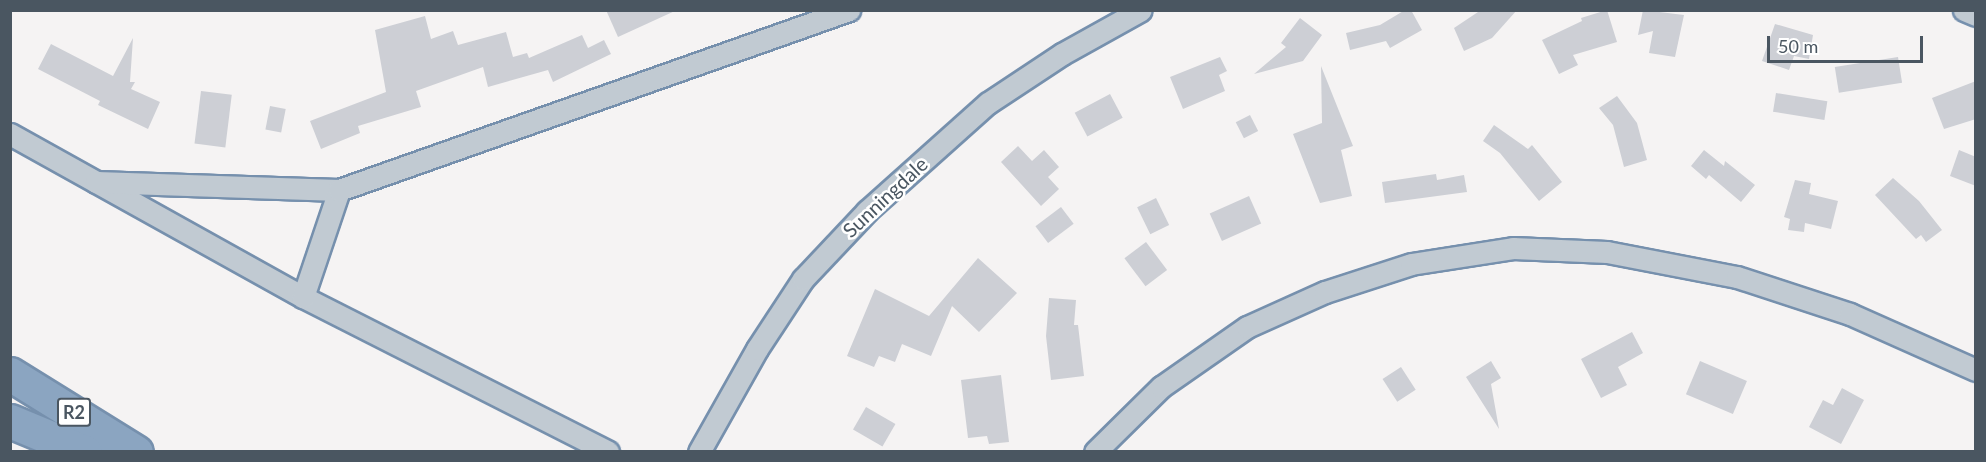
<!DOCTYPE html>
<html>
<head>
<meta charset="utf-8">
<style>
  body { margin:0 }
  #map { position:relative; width:1986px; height:462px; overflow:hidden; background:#f5f3f3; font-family:Lato,sans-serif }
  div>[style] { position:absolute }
  .building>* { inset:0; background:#cdcfd5; transform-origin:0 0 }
  .roads { filter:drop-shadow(2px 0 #7690ad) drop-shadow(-2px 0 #7690ad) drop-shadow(0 2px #7690ad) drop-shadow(0 -2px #7690ad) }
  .street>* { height:21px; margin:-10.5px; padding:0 10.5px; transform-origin:10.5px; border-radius:10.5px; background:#c1cad2 }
  .highway>* { height:33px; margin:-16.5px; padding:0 16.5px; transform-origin:16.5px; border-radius:16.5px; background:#8ba5c1 }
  span { translate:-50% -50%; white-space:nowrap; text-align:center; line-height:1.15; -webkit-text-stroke:5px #fff; paint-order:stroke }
  .shield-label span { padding:2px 4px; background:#fff; border:2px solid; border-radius:4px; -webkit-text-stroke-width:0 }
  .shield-label { font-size:18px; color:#4a5661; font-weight:700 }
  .street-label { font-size:20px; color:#4a5661 }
  .frame { position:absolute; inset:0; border:12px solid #4a5661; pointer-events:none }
  .scale { position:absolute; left:1767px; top:36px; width:156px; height:27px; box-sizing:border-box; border:3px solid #4a5661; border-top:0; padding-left:8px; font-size:18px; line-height:21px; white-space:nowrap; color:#4a5661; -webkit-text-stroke:4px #fff; paint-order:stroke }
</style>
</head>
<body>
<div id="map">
  <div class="building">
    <div style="clip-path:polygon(606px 10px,677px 10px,618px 37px)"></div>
    <div style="clip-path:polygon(1405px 10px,1411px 10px,1422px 30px,1390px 48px,1386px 41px,1350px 50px,1346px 33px,1380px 25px)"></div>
    <div style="clip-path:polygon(1481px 10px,1517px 10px,1492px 38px,1464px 51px,1454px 28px)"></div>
    <div style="clip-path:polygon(1607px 10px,1617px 42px,1573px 55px,1578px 65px,1559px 74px,1542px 40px,1582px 21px,1581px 18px)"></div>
    <div style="clip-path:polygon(1643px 10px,1684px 15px,1675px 57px,1649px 53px,1653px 31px,1638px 35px)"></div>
    <div style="clip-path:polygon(425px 16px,431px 39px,453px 31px,458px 45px,506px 32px,513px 57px,527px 53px,529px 58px,582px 35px,588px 48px,604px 40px,611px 54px,553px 82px,548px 70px,488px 87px,483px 67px,416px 91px,421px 107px,358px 126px,360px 133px,321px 149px,310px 121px,386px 92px,375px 30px)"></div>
    <div style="clip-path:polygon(1300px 18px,1322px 35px,1303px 61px,1254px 74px,1286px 47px,1281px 43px)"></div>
    <div style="clip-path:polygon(1775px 24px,1813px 35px,1809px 59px,1794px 56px,1789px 70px,1762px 61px)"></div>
    <div style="clip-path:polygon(133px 38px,130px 82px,135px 82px,131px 89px,160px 102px,148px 129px,98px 105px,100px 101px,38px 69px,51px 44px,113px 76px)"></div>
    <div style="clip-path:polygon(1220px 57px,1227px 71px,1219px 75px,1225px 91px,1183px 109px,1170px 77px)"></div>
    <div style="left:1898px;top:57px;width:26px;height:64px;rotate:81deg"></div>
    <div style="clip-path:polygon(1321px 66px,1353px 146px,1341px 150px,1352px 196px,1320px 203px,1293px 134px,1322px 123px)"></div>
    <div style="clip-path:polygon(1976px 81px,1976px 119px,1944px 129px,1932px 98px)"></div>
    <div style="left:201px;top:91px;width:31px;height:53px;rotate:7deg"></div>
    <div style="left:1776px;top:93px;width:52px;height:19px;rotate:9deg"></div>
    <div style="left:1110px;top:94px;width:27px;height:40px;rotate:62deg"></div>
    <div style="clip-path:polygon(1617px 96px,1637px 123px,1647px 160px,1624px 167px,1613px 125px,1599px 108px)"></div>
    <div style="left:270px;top:106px;width:16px;height:24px;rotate:11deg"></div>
    <div style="left:1250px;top:115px;width:18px;height:16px;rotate:63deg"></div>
    <div style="clip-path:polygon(1494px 125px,1528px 149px,1532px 145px,1562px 182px,1539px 201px,1500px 153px,1483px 141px)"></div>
    <div style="clip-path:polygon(1018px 146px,1032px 161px,1044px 150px,1059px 167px,1048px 177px,1059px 189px,1041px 206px,1001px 162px)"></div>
    <div style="clip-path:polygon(1704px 150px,1724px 166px,1725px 161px,1755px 185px,1741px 202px,1709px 175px,1706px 179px,1691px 166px)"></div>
    <div style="clip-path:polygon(1959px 150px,1976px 157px,1976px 186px,1950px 176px)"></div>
    <div style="clip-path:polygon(1436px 174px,1437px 180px,1464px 175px,1467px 192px,1385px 203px,1382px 182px)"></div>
    <div style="clip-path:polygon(1893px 178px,1919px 201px,1942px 230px,1926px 242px,1921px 235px,1916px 239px,1875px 195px)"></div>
    <div style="clip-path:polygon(1795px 180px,1811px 183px,1809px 194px,1838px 201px,1831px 229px,1805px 223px,1804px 232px,1788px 230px,1790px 219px,1784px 217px)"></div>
    <div style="left:1249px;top:196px;width:30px;height:43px;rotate:66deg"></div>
    <div style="left:1156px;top:198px;width:30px;height:21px;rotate:64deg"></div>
    <div style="left:1061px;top:207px;width:21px;height:32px;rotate:53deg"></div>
    <div style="left:1146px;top:242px;width:35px;height:27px;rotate:53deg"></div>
    <div style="clip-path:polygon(978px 258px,1017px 293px,979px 332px,952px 306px,931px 356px,902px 344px,895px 362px,879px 356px,874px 367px,847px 356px,875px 289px,929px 316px)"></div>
    <div style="clip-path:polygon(1049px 298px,1076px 300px,1074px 325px,1078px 325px,1084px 376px,1051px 380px,1046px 336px)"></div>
    <div style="clip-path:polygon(1632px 332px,1643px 353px,1618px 367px,1627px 385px,1601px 398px,1581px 359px)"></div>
    <div style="clip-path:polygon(1491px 361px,1501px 378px,1491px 384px,1499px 429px,1466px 377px)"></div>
    <div style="left:1700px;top:361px;width:51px;height:36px;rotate:23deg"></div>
    <div style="left:1401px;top:367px;width:27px;height:22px;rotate:57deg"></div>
    <div style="clip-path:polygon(1001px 375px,1009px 442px,989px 444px,987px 436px,968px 438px,961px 380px)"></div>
    <div style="clip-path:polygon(1842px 388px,1864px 400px,1841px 444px,1809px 427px,1823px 400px,1833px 405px)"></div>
    <div style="left:866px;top:407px;width:34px;height:26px;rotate:30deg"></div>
  </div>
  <div class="roads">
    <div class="street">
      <div style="left:1964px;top:10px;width:13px;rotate:23deg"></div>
      <div style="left:10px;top:134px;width:335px;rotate:29.1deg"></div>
      <div style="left:303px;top:297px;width:342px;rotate:26.9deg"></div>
      <div style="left:96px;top:182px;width:243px;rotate:1.9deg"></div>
      <div style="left:339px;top:190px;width:113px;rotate:108.6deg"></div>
      <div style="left:339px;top:190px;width:541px;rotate:-19.44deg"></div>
      <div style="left:699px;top:452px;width:118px;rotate:-60.6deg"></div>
      <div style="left:757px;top:349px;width:84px;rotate:-56.7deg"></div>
      <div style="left:803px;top:279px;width:93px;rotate:-46.7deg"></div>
      <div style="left:867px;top:211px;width:162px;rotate:-41.8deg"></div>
      <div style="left:988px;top:103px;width:89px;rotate:-33.5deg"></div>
      <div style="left:1062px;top:54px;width:90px;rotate:-29.1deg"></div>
      <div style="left:1095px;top:452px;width:93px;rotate:-44.6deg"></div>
      <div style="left:1161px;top:387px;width:105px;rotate:-34.9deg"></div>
      <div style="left:1247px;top:327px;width:85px;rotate:-24.2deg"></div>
      <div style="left:1325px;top:292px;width:90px;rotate:-18deg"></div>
      <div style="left:1411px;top:264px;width:103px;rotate:-8.9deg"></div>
      <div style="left:1513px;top:248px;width:94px;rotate:2.4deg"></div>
      <div style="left:1607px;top:252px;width:132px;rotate:10.9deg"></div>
      <div style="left:1737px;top:277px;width:119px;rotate:18.1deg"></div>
      <div style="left:1850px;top:314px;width:138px;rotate:24deg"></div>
    </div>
    <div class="highway">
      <div style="left:10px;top:374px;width:148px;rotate:31.8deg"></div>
      <div style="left:10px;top:421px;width:81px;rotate:22.5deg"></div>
    </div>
  </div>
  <div class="shield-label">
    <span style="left:74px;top:412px">R2</span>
  </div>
  <div class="street-label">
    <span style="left:885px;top:197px;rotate:-43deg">Sunningdale</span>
  </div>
  <div class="frame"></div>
  <div class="scale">50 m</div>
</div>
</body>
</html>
